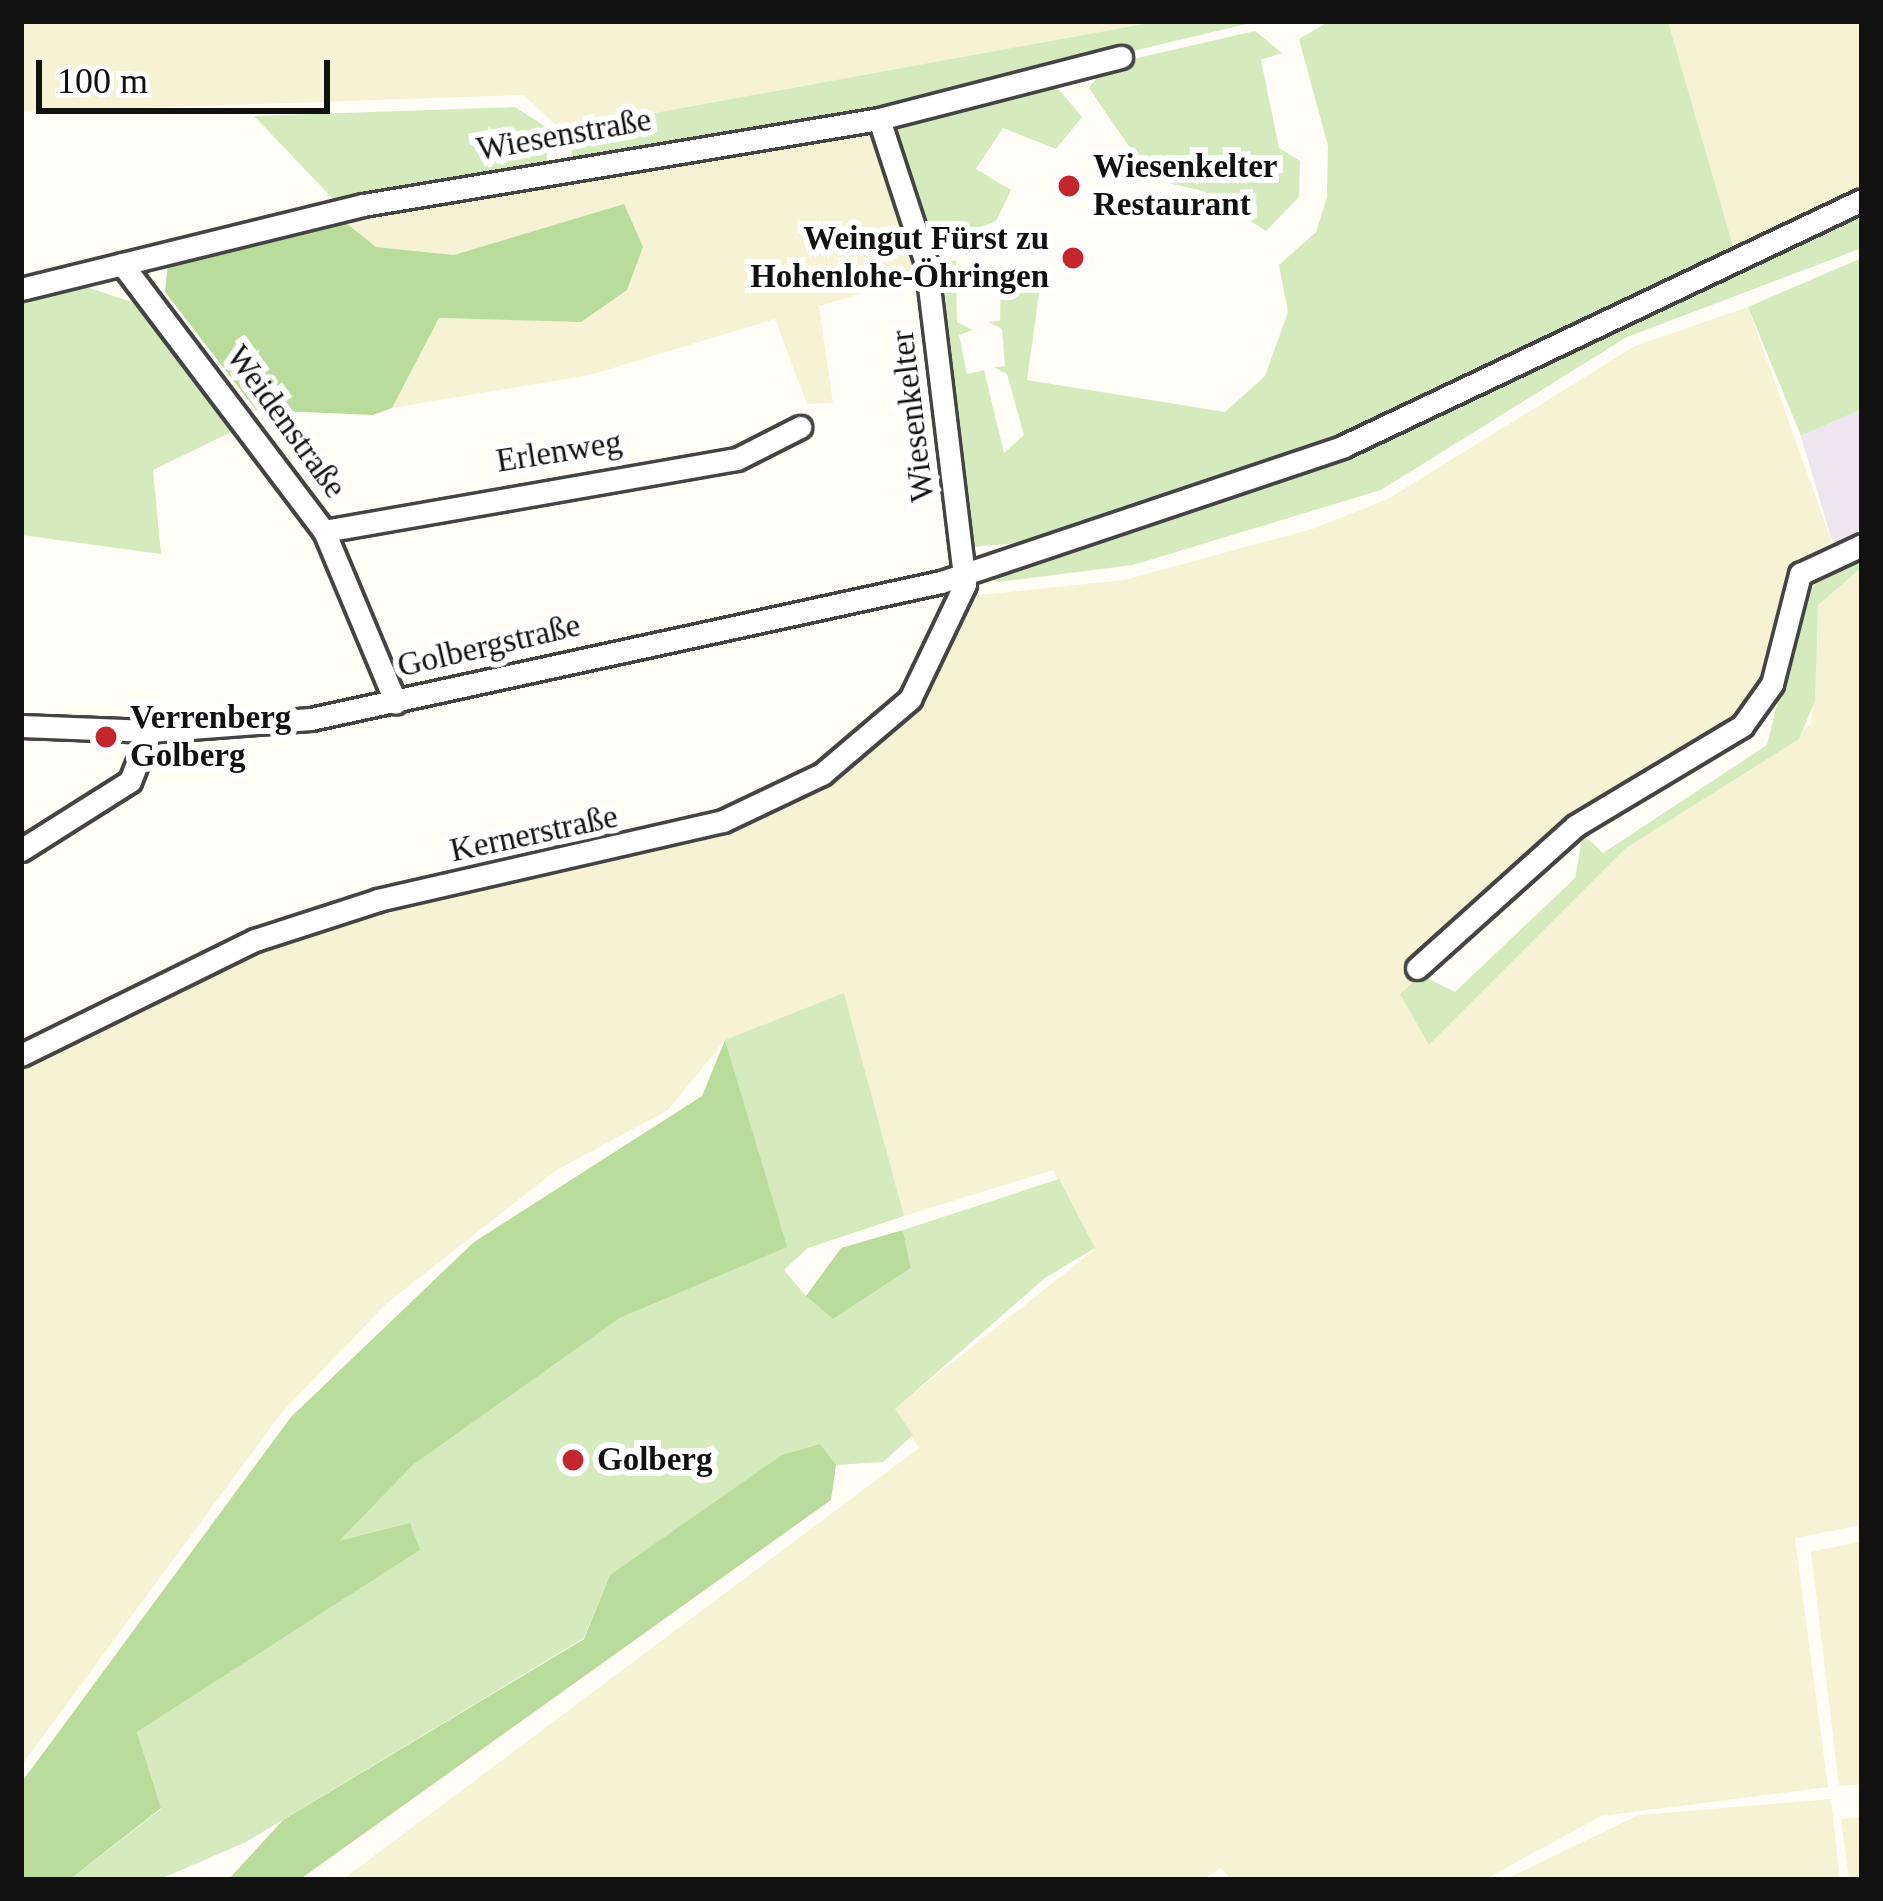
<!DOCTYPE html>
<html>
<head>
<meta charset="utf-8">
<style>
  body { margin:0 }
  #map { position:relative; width:1883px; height:1901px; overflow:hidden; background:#fffdf5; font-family:Georgia,serif }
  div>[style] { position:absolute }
  .industrial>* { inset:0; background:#eee6ef }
  .farmland>* { inset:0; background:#f6f3d4 }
  .green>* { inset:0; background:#d5ebbd }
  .forest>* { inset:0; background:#b9dc9c }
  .roads { filter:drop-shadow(3px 0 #444) drop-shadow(-3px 0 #444) drop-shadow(0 3px #444) drop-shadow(0 -3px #444) }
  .minor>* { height:21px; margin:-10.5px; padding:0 10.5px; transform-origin:10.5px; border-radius:10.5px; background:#fff }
  .dots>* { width:33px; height:33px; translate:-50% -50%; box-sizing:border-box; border:6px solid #fff; border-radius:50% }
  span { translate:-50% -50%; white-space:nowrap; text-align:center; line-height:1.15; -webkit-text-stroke:12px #fff; paint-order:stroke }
  .street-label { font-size:33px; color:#111 }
  .poi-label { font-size:33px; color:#111; font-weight:700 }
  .left { translate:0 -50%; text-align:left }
  .right { translate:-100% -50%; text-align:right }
  .frame { position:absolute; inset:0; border:24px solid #111; pointer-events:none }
  .scale { position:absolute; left:36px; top:60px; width:294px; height:54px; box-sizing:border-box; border:6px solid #111; border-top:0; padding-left:15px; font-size:36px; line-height:42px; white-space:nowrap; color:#111; -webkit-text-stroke:9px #fff; paint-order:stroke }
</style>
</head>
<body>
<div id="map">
  <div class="industrial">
    <div style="clip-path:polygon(1862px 409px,1862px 538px,1835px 551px,1801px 436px)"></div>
  </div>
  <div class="farmland">
    <div style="clip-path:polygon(21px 21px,1160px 21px,561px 130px,524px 95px,21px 112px)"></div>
    <div style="clip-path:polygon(1668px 21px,1862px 21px,1862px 192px,1735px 253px)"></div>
    <div style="clip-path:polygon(867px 119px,919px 276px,819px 306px,833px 403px,807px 404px,775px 319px,590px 375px,392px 408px,439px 318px,580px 322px,624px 204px,455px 255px,376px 247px,341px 219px)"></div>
    <div style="clip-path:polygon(1748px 307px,1835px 551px,1777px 689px,1576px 833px,1401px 994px,1430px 1044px,1626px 848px,1811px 724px,1818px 604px,1862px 567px,1862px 1525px,1795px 1538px,1828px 1787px,1601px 1816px,1484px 1880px,1231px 1880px,1221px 1868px,1202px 1880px,342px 1880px,919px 1448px,894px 1409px,1095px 1249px,1053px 1170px,904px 1216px,844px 994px,725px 1040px,668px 1110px,555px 1171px,386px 1304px,282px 1412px,21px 1766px,21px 1063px,260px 946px,725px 828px,830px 778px,912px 709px,969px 596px,1124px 580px,1312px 529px,1388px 499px,1635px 346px)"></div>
    <div style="clip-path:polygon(1862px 1541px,1862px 1784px,1839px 1786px,1811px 1552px)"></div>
    <div style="clip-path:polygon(1831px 1799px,1840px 1880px,1504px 1880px,1639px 1815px)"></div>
    <div style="clip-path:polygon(1862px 1817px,1862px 1880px,1849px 1880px,1841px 1819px)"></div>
  </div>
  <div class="green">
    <div style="clip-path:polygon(1160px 21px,1259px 21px,888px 109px,591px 159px,574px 157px,561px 130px)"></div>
    <div style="clip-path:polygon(1330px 21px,1668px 21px,1735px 253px,1320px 444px,1039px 541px,972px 547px,937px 266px,956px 260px,957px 322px,973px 330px,959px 335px,967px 374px,984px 370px,1004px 453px,1024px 435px,1007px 374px,994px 367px,1005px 366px,1002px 329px,988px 322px,1000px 321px,1001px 279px,1051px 287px,1039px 294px,1027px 380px,1225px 412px,1265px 376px,1288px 312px,1279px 265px,1316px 232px,1327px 197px,1328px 146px,1299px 39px)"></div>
    <div style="clip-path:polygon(1255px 31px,1282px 53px,1261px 60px,1279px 148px,1300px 161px,1299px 197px,1266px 231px,1203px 191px,1151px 179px,1089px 88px,1107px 65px)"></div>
    <div style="clip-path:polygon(1050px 79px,1082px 117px,1056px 149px,1003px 128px,976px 169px,1011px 190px,996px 221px,928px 247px,892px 126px)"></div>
    <div style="clip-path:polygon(515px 107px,546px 127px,547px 165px,338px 204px,254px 116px)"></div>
    <div style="clip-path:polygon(1862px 214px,1862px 248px,1627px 337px,1381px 490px,1133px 565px,997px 582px,990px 570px,1350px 453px,1588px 331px)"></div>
    <div style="clip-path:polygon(1862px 258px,1862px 409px,1801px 436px,1748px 307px)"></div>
    <div style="clip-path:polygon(77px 284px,141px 305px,240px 428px,153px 470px,161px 554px,21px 535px,21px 296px)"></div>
    <div style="clip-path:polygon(1862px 550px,1862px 567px,1818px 605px,1815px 701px,1799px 739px,1626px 848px,1429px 1045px,1400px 994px,1421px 975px,1455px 992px,1575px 878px,1583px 834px,1603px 853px,1767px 745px,1802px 604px,1821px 575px)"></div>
    <div style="clip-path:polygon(844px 993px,904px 1216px,808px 1248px,784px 1270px,806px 1296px,833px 1319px,911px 1268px,903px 1230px,1059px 1179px,1095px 1248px,1045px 1278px,895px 1409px,913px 1435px,883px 1462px,836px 1465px,820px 1445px,610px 1575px,584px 1638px,246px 1842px,158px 1880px,69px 1880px,161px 1809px,137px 1732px,420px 1550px,337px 1542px,413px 1465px,620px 1318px,786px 1247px,725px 1040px)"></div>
  </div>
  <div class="forest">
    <div style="clip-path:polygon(624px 204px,643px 247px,627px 290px,581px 322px,439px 318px,392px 408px,373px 415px,256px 410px,165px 292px,168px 264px,184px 256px,341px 219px,376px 247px,454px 255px)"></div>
    <div style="clip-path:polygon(725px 1040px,787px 1247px,620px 1318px,413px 1465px,339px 1541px,410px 1523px,420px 1550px,137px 1732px,161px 1808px,69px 1880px,21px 1880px,21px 1783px,291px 1417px,474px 1242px,702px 1096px)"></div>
    <div style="clip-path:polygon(903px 1230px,911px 1268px,833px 1319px,806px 1296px,841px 1248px)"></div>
    <div style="clip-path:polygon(820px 1444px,836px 1465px,831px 1500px,299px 1880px,228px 1880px,283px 1820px,584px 1639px,610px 1575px,782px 1455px)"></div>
  </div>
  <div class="roads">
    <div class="minor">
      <div style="left:122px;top:264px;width:335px;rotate:52.9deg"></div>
      <div style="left:324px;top:531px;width:186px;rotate:67.3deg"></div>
      <div style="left:21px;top:289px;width:352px;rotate:-13.8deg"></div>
      <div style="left:363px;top:205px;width:523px;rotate:-9.46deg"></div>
      <div style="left:879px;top:119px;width:250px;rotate:-14.4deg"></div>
      <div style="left:324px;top:531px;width:419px;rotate:-9.9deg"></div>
      <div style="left:737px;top:459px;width:71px;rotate:-26.9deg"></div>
      <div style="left:21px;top:726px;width:129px;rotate:2.2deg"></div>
      <div style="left:150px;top:731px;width:161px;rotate:-4.3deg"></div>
      <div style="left:311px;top:719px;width:645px;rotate:-12.27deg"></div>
      <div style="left:941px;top:582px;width:425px;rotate:-18.6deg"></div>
      <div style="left:1344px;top:446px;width:573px;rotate:-25.4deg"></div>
      <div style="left:21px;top:850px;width:129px;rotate:-32.3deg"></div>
      <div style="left:130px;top:781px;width:54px;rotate:-68.2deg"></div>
      <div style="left:1417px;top:968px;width:212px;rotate:-41.9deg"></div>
      <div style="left:1575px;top:826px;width:195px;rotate:-30.9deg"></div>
      <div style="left:1742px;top:726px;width:52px;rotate:-54.5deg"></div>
      <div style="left:1772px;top:684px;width:114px;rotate:-75.7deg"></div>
      <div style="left:1800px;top:574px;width:68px;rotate:-25.1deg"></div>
      <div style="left:21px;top:1055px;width:261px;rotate:-26.2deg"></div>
      <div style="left:255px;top:940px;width:129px;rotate:-18deg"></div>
      <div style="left:378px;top:900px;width:354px;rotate:-12.9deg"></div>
      <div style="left:723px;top:821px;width:110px;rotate:-25.4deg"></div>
      <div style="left:822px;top:774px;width:116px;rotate:-40.4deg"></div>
      <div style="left:910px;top:699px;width:127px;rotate:-64.4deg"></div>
      <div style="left:965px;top:584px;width:323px;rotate:-96.9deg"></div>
      <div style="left:926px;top:263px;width:151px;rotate:-108.1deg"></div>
    </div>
  </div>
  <div class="dots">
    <div style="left:1069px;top:186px;background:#c4262e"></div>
    <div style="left:1073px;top:258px;background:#c4262e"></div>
    <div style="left:106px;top:737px;background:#c4262e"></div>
    <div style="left:573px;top:1460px;background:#c4262e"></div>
  </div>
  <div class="street-label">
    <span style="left:564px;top:135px;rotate:-10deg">Wiesenstraße</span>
    <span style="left:913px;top:416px;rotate:-97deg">Wiesenkelter</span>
    <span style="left:286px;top:422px;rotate:54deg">Weidenstraße</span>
    <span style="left:559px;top:452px;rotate:-9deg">Erlenweg</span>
    <span style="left:489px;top:646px;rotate:-13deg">Golbergstraße</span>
    <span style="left:534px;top:834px;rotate:-12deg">Kernerstraße</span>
  </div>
  <div class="poi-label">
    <span class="left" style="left:1093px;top:186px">Wiesenkelter<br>Restaurant</span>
    <span class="right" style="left:1049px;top:258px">Weingut Fürst zu<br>Hohenlohe-Öhringen</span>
    <span class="left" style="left:130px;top:737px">Verrenberg<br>Golberg</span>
    <span class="left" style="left:597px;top:1460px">Golberg</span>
  </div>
  <div class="frame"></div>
  <div class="scale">100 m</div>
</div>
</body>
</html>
